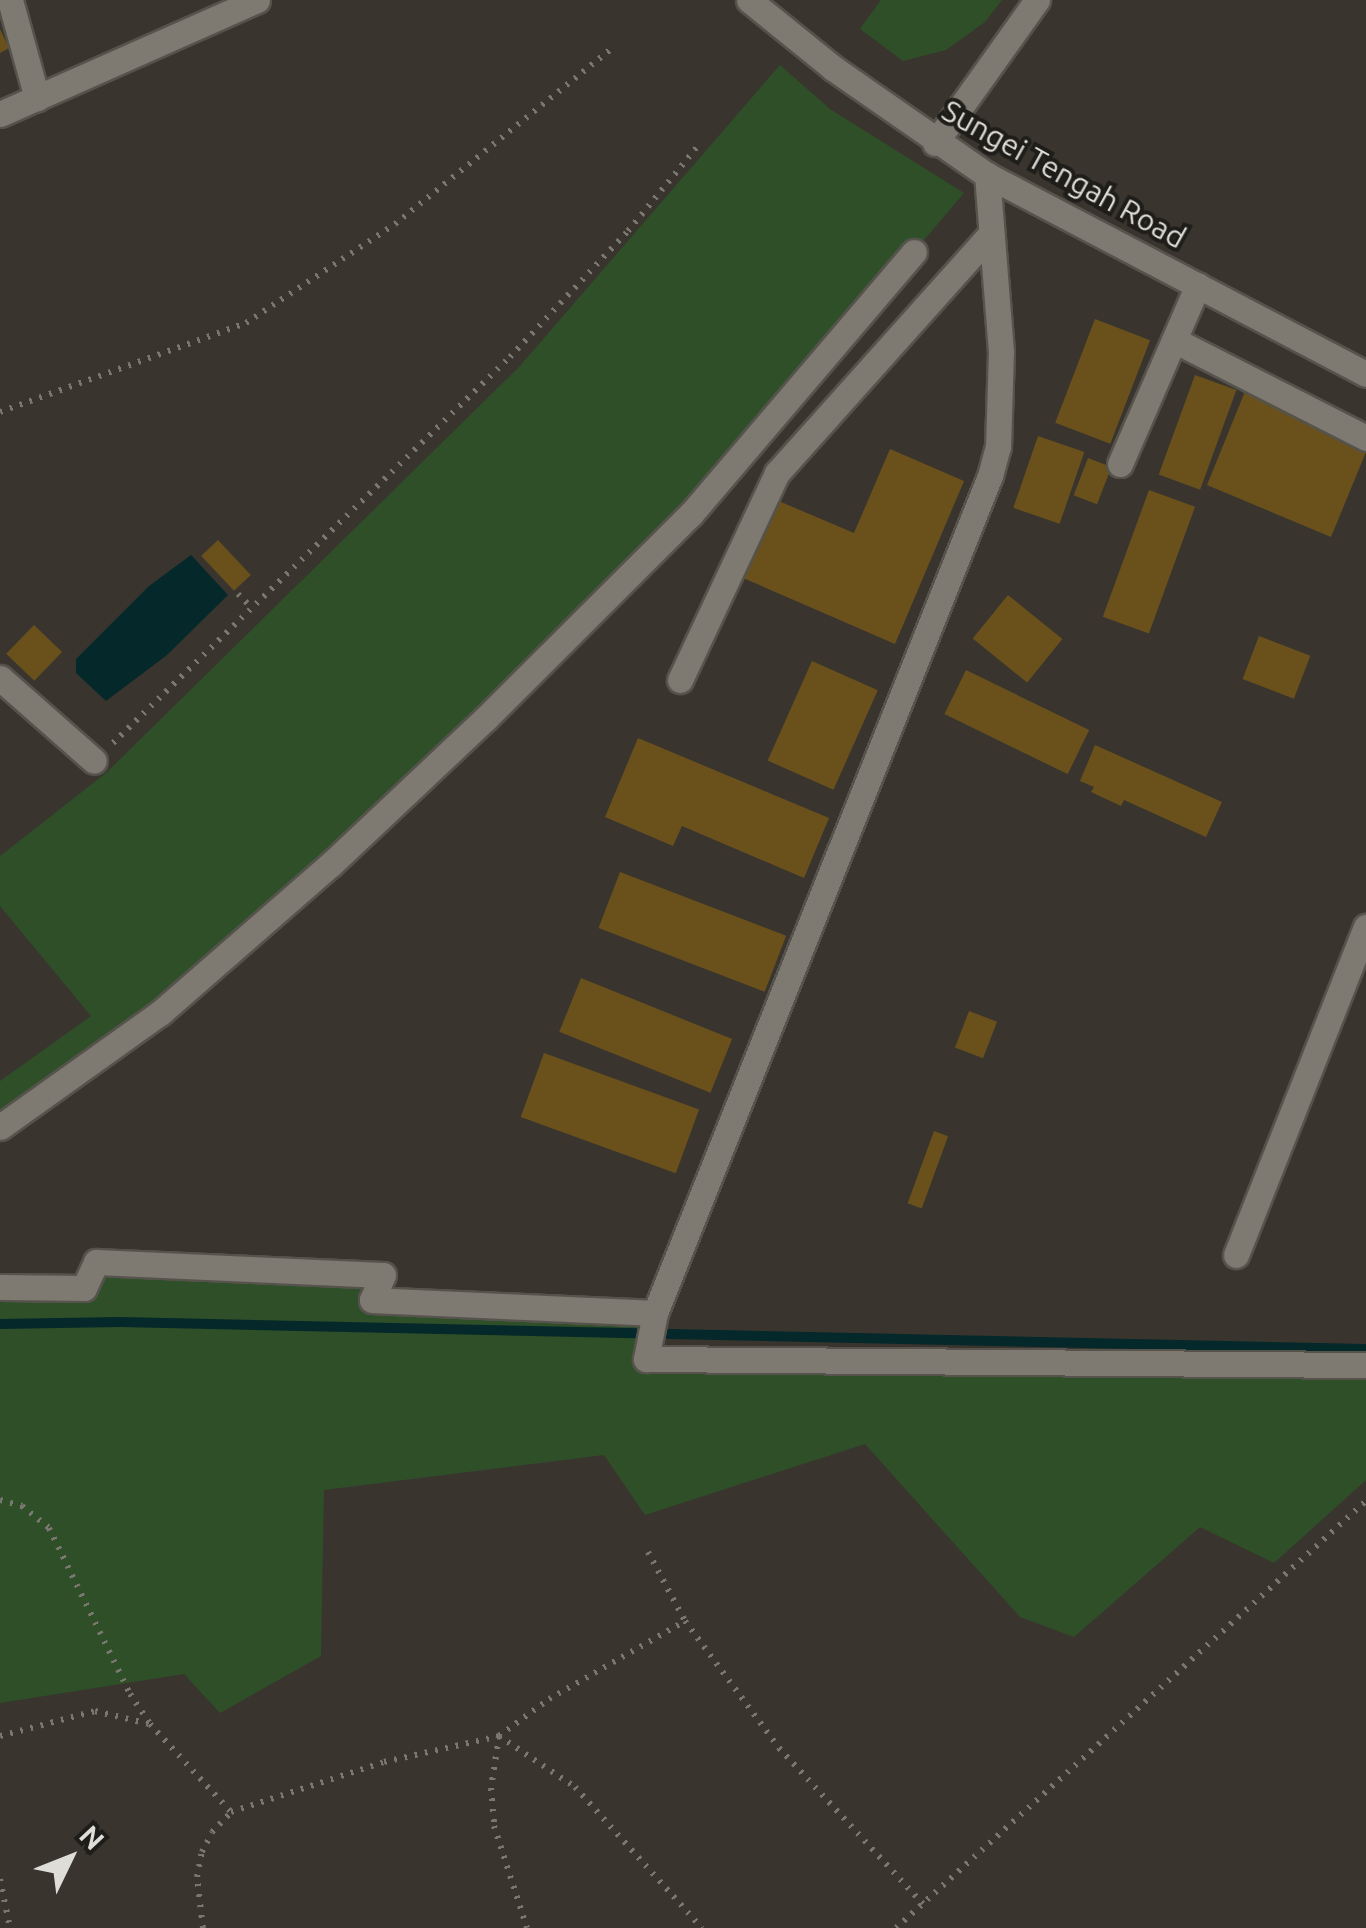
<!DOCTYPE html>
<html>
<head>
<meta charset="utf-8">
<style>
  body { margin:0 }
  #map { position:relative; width:1366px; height:1928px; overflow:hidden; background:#39352e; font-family:Ubuntu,sans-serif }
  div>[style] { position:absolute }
  .green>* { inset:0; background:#2e4f28 }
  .water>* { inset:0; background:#05282a }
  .stream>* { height:10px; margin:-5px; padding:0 5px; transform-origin:5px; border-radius:5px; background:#05282a }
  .building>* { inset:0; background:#6a511b; transform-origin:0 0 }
  .path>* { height:6px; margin-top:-3px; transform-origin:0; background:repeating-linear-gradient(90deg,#7a7771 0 2.5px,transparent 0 10.5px) }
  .roads { filter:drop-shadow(2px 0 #55534c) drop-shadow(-2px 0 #55534c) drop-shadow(0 2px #55534c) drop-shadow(0 -2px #55534c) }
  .minor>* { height:25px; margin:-12.5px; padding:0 12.5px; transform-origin:12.5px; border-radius:12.5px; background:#7e7971 }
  span { translate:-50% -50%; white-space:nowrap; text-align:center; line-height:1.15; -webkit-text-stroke:8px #1f1d19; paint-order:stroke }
  .street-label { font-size:30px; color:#dfddd8 }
  .north { position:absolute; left:20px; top:1808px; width:100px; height:100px; -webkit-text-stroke:8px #1f1d19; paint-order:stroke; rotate:47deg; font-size:28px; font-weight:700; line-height:40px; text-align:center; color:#dfddd8 }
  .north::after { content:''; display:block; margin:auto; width:35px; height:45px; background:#dfddd8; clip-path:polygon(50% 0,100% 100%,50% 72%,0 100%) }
</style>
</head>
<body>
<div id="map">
  <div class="green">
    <div style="clip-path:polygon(881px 0,1002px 0,985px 22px,946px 50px,903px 61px,860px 29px)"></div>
    <div style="clip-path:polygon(780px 65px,830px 109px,964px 193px,691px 514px,331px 864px,0 1127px,0 1081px,91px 1016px,0 906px,0 856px,106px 773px,519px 367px)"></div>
    <div style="clip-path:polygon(96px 1262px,383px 1275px,373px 1299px,655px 1313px,646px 1358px,1366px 1365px,1366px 1480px,1274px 1563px,1200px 1527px,1074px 1637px,1020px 1617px,865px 1444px,645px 1515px,604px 1455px,324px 1490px,321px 1656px,220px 1713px,184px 1674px,0 1703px,0 1287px,84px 1288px)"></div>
  </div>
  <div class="water">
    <div style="clip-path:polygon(191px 555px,228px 595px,167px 655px,106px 701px,76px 673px,76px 659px,149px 586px)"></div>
  </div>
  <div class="stream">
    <div style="left:0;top:1324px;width:120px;rotate:-1deg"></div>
    <div style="left:120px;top:1322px;width:1246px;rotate:1.24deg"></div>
  </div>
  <div class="building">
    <div style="clip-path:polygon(0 29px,9px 48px,0 53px)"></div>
    <div style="left:1095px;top:319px;width:59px;height:111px;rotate:21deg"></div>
    <div style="left:1195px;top:375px;width:44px;height:106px;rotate:20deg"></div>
    <div style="clip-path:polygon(1246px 389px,1366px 439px,1366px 452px,1331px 537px,1207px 485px)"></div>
    <div style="left:1038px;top:436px;width:49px;height:76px;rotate:19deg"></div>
    <div style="clip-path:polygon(890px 449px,964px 481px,895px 644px,741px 577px,774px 499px,854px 533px)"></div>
    <div style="left:1088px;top:458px;width:25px;height:40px;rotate:21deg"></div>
    <div style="left:1149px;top:490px;width:49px;height:135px;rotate:20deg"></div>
    <div style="left:218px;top:540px;width:48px;height:23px;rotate:47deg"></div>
    <div style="left:1008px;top:595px;width:70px;height:56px;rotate:39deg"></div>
    <div style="left:34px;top:625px;width:39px;height:40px;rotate:44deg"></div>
    <div style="left:1259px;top:636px;width:55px;height:46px;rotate:21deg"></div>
    <div style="left:812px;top:661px;width:72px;height:109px;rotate:24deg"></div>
    <div style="left:966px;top:670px;width:137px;height:49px;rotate:26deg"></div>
    <div style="clip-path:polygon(638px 738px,829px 818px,804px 878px,682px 826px,673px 846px,605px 817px)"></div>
    <div style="clip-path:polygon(1095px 745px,1222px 802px,1206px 837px,1124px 800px,1121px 806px,1091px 792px,1094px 787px,1080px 781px)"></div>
    <div style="left:620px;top:872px;width:178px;height:60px;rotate:21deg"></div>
    <div style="left:581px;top:978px;width:163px;height:58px;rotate:22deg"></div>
    <div style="left:969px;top:1011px;width:30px;height:39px;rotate:21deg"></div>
    <div style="left:544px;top:1053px;width:165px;height:68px;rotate:20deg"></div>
    <div style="left:934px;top:1131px;width:15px;height:77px;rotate:20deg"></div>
  </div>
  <div class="path">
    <div style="left:0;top:412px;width:262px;rotate:-19.9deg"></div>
    <div style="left:246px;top:323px;width:179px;rotate:-33.6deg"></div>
    <div style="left:395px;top:224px;width:283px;rotate:-39deg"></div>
    <div style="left:238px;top:594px;width:20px;rotate:45deg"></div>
    <div style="left:113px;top:743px;width:554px;rotate:-44.2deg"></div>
    <div style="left:510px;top:357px;width:173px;rotate:-46.9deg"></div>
    <div style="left:628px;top:231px;width:115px;rotate:-50.6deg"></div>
    <div style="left:0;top:1500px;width:23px;rotate:15deg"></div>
    <div style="left:22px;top:1506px;width:35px;rotate:39deg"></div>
    <div style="left:49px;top:1528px;width:185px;rotate:64deg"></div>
    <div style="left:130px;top:1694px;width:36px;rotate:56deg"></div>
    <div style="left:150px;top:1724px;width:120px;rotate:47.4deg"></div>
    <div style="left:648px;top:1552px;width:78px;rotate:61.8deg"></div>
    <div style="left:685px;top:1621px;width:158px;rotate:53.5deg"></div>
    <div style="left:779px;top:1748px;width:212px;rotate:47.3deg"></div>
    <div style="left:0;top:1736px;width:98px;rotate:-14.7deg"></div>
    <div style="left:95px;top:1711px;width:56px;rotate:13.5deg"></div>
    <div style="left:499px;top:1736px;width:92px;rotate:33.9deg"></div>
    <div style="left:575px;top:1787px;width:190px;rotate:48deg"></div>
    <div style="left:499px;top:1736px;width:53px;rotate:98.7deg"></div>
    <div style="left:491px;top:1788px;width:38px;rotate:85deg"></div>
    <div style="left:494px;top:1826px;width:107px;rotate:72.1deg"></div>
    <div style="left:0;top:1879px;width:50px;rotate:78.5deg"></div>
    <div style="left:203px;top:1928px;width:51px;rotate:-96.7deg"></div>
    <div style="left:197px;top:1877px;width:25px;rotate:-79deg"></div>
    <div style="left:202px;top:1852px;width:22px;rotate:-63deg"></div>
    <div style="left:212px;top:1832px;width:28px;rotate:-46deg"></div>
    <div style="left:231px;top:1812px;width:161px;rotate:-18.1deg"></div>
    <div style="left:384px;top:1762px;width:118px;rotate:-12.7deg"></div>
    <div style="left:499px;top:1736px;width:62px;rotate:-36.5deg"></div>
    <div style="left:549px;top:1699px;width:157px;rotate:-29.8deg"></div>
    <div style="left:896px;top:1928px;width:635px;rotate:-42.26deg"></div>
  </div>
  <div class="roads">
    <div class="minor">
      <div style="left:10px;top:0;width:102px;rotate:74.6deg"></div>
      <div style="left:749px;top:0;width:108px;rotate:39deg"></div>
      <div style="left:833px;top:68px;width:188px;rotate:34.8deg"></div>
      <div style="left:987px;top:175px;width:428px;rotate:27.7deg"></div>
      <div style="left:0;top:114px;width:281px;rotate:-23.9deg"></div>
      <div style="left:935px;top:143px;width:176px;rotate:-54.5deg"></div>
      <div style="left:1174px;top:340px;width:216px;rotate:27deg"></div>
      <div style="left:1120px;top:464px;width:195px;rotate:-66.5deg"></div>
      <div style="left:0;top:678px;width:125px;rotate:41.4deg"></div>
      <div style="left:680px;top:680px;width:229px;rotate:-64.9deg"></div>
      <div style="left:777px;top:473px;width:321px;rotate:-48.2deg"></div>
      <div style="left:0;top:1127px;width:196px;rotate:-35.5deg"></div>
      <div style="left:160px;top:1013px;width:227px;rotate:-41.1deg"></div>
      <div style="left:331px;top:864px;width:213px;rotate:-43.3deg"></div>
      <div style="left:486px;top:718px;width:289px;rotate:-44.9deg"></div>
      <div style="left:691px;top:514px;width:344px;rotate:-49.6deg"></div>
      <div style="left:1236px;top:1255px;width:353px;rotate:-68.4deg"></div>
      <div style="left:0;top:1287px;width:84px;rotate:0.7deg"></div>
      <div style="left:84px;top:1288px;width:29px;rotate:-65deg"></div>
      <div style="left:96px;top:1262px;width:287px;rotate:2.6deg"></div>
      <div style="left:383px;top:1275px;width:27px;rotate:114deg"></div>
      <div style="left:372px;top:1300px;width:283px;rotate:2.6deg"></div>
      <div style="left:655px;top:1313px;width:47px;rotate:101.1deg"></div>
      <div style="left:646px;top:1359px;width:720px;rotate:0.48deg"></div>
      <div style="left:655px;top:1313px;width:902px;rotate:-68.19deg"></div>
      <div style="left:990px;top:476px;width:30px;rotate:-75deg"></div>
      <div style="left:998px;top:447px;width:95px;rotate:-88.2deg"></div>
      <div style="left:1001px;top:352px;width:178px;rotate:-94.5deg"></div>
    </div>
  </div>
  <div class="street-label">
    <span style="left:1064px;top:174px;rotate:29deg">Sungei Tengah Road</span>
  </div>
  <div class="north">N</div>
</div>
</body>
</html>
